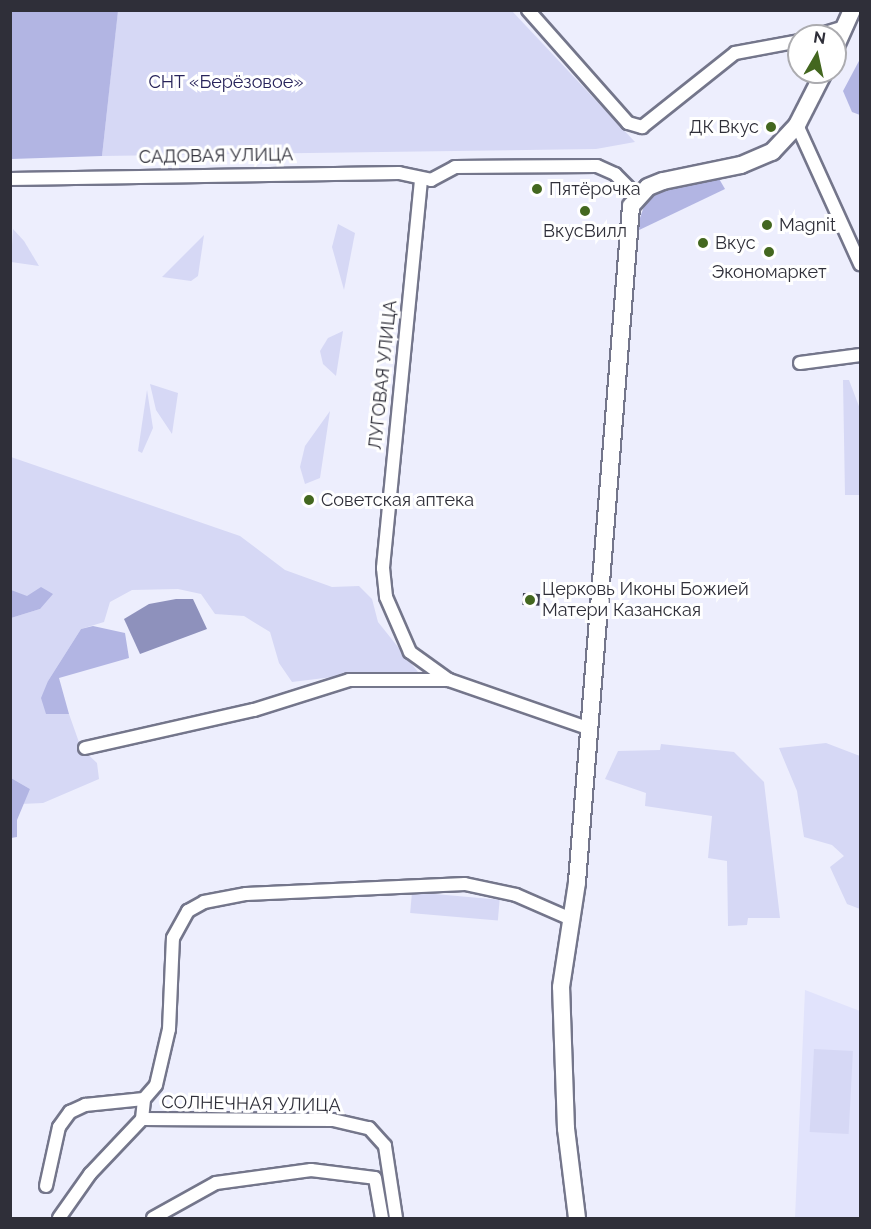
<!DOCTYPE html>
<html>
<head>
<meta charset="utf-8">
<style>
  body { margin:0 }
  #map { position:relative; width:871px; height:1229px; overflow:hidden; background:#edeefd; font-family:Raleway,sans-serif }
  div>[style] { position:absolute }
  .built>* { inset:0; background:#e1e3fc }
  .green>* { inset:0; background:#d6d8f5; transform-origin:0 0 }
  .forest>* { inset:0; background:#b2b5e3 }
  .water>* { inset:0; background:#8e91bc }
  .building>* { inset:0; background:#3e3f52; transform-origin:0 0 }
  .roads { filter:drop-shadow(2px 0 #74768b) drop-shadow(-2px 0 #74768b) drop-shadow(0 2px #74768b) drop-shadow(0 -2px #74768b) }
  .street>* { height:12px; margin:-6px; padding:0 6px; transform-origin:6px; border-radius:6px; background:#fff }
  .secondary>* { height:16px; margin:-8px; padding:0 8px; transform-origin:8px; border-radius:8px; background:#fff }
  .dots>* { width:16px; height:16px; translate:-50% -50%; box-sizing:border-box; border:3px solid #fff; border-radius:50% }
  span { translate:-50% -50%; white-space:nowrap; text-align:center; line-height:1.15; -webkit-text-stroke:6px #fff; paint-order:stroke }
  .park-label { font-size:18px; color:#28245b }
  .poi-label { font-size:18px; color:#2f2f39 }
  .right { translate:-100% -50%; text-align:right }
  .left { translate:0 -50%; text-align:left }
  .street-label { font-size:18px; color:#2f2f39 }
  .frame { position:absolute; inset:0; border:12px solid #2f2f39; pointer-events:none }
  .north { position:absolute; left:787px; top:24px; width:60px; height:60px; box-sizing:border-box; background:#fff; border:2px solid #acacb0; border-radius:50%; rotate:9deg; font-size:16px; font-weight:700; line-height:24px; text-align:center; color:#2f2f39 }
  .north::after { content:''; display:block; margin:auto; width:21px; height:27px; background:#43671f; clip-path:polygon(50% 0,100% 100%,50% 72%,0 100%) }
</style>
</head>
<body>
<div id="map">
  <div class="built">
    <div style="clip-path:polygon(805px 990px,860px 1011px,860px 1218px,795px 1218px)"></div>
  </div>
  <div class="green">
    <div style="clip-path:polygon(118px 10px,512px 11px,635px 142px,596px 149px,102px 156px)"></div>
    <div style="clip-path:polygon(338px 224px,355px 233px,344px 290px,332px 247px)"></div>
    <div style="clip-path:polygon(13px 229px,24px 241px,39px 266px,11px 262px)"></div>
    <div style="clip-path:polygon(204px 235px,198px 276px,191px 281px,162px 277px)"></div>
    <div style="clip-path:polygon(343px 331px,336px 376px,323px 364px,320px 351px,328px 338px)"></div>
    <div style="clip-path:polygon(843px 380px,849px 380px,860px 409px,860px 495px,845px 495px)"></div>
    <div style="clip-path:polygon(150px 384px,178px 393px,172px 434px,156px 410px)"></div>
    <div style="clip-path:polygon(147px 390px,153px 428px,142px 453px,138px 451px)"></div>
    <div style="clip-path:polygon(330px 411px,320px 478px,305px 484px,300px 467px,305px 446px)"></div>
    <div style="clip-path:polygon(11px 457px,240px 536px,285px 570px,332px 587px,359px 586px,372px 599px,378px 622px,422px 677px,357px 674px,292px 682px,279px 663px,270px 632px,244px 616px,215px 614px,201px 594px,178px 589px,132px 590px,110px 602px,104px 622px,81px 629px,48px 681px,46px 714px,69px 714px,81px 748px,97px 763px,99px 779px,43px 803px,21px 804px,30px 789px,11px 778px,11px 618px,40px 609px,11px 590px)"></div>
    <div style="clip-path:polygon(826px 743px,860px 756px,860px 909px,847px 904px,830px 867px,844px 856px,832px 845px,804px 837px,797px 791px,779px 748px)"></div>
    <div style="clip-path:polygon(661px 744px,734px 752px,764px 782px,780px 918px,748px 918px,747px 925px,728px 926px,727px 861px,708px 858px,712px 816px,645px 806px,646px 793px,605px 779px,618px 751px,660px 750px)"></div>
    <div style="left:412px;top:892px;width:88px;height:21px;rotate:5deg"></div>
    <div style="left:814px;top:1049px;width:39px;height:83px;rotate:3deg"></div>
  </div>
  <div class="forest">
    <div style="clip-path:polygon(10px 11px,118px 11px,102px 156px,11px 159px)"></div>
    <div style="clip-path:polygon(860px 59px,860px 115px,852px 112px,843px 91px)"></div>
    <div style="clip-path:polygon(718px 177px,725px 189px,635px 232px,648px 195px,662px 186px)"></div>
    <div style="clip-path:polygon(41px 587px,53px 594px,40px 609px,11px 618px,11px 590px,27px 596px)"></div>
    <div style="clip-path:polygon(93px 626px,125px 633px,129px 658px,59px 678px,69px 714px,46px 714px,41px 698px,48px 681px,81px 629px)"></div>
    <div style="clip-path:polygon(11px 778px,30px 789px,17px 820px,17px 837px,11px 838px)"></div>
  </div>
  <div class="water">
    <div style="clip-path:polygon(176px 599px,193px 599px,207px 629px,140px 654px,124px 619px,149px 604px)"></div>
  </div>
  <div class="building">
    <div style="left:523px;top:593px;width:17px;height:12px;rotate:3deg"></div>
  </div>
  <div class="roads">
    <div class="street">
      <div style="left:528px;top:10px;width:151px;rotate:48.5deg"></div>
      <div style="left:628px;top:123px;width:15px;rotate:16deg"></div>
      <div style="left:642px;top:127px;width:119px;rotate:-38.5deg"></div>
      <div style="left:735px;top:53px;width:65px;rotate:-10.6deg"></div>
      <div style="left:815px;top:36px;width:31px;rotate:-17deg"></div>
      <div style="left:797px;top:125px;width:153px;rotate:65.6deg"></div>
      <div style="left:10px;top:179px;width:389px;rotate:-0.9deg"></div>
      <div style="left:399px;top:173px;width:33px;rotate:12deg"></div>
      <div style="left:431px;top:180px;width:27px;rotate:-28deg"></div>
      <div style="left:455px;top:167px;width:142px;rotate:-0.4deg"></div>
      <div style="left:597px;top:166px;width:20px;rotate:24deg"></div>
      <div style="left:615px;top:174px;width:31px;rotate:45deg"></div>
      <div style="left:421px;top:180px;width:390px;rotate:95.6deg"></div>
      <div style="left:383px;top:568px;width:29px;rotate:84deg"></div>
      <div style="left:386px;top:597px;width:60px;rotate:66.4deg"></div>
      <div style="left:410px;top:652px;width:48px;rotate:35.7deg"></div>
      <div style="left:800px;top:363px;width:61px;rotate:-7.6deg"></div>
      <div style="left:85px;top:748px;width:173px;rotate:-12.7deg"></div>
      <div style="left:254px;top:710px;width:100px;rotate:-17.5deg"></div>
      <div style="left:349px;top:680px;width:100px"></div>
      <div style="left:449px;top:680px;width:147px;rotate:19.1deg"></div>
      <div style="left:142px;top:1119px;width:191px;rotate:0.3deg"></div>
      <div style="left:333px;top:1120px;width:37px;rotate:13deg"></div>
      <div style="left:369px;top:1128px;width:24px;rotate:48deg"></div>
      <div style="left:385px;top:1146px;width:73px;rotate:81.3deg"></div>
      <div style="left:46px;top:1186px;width:60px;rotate:-77.6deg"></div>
      <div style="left:59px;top:1127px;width:19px;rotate:-54deg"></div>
      <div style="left:70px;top:1112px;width:17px;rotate:-25deg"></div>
      <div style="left:85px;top:1105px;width:59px;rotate:-5.8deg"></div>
      <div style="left:144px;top:1099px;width:18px;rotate:-49deg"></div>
      <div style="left:156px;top:1085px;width:57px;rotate:-76.9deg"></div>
      <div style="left:169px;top:1029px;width:91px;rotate:-87.5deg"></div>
      <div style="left:173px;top:938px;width:31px;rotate:-61deg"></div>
      <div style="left:188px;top:911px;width:18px;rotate:-29deg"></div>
      <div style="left:204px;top:902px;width:43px;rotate:-10.8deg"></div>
      <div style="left:246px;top:894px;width:219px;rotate:-2.6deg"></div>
      <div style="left:465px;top:884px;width:52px;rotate:12.2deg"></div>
      <div style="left:516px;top:895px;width:60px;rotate:23.6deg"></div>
      <div style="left:59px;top:1218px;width:54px;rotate:-54.8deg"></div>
      <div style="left:90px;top:1174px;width:76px;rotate:-46.6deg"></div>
      <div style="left:142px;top:1119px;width:20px;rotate:-84deg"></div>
      <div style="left:153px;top:1218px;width:72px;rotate:-29.1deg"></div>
      <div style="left:216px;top:1183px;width:96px;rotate:-7.8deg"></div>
      <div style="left:311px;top:1170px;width:64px;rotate:7.1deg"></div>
      <div style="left:375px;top:1178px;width:41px;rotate:80.1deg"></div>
    </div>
    <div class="secondary">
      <div style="left:835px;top:48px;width:42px;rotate:-65.9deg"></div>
      <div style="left:577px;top:1218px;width:90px;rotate:-97deg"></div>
      <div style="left:566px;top:1129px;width:142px;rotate:-92deg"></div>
      <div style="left:561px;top:987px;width:106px;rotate:-81.3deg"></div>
      <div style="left:577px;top:882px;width:678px;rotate:-85.43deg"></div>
      <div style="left:631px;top:206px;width:25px;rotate:-48deg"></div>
      <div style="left:648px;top:187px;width:16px;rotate:-22deg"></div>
      <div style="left:663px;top:181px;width:80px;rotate:-11.6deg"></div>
      <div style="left:741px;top:165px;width:34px;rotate:-23deg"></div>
      <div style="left:772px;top:152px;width:37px;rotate:-47deg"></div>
      <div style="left:797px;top:125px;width:59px;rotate:-63deg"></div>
    </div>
  </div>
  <div class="dots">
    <div style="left:771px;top:127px;background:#43671f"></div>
    <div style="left:537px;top:189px;background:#43671f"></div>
    <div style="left:585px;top:211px;background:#43671f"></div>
    <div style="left:767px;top:225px;background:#43671f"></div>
    <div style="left:703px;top:243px;background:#43671f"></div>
    <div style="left:769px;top:252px;background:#43671f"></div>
    <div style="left:309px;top:500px;background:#43671f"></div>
    <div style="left:530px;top:600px;background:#43671f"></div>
  </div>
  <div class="park-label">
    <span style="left:226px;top:82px">СНТ «Берёзовое»</span>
  </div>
  <div class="poi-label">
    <span class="right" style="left:759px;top:127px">ДК Вкус</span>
    <span class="left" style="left:549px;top:189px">Пятёрочка</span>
    <span class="left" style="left:779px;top:225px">Magnit</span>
    <span style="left:585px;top:231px">ВкусВилл</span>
    <span class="left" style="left:715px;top:243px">Вкус</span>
    <span style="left:769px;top:272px">Экономаркет</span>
    <span class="left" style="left:321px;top:500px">Советская аптека</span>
    <span class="left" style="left:542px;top:600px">Церковь Иконы Божией<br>Матери Казанская</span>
  </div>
  <div class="street-label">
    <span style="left:216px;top:156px;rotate:-1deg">САДОВАЯ УЛИЦА</span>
    <span style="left:383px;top:375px;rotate:-84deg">ЛУГОВАЯ УЛИЦА</span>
    <span style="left:251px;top:1104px;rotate:1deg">СОЛНЕЧНАЯ УЛИЦА</span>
  </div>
  <div class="frame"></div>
  <div class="north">N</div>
</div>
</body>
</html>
